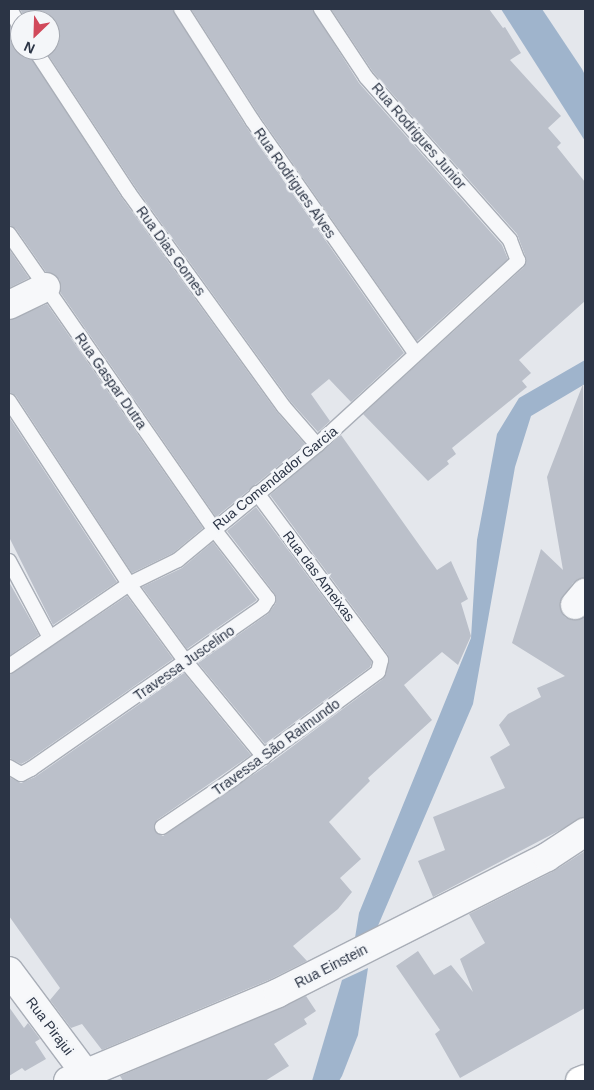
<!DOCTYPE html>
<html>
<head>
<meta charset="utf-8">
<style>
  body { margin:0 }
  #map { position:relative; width:594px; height:1090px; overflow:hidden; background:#e4e7ec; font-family:Arial,sans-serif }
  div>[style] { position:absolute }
  .water>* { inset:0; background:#9fb4cc }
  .building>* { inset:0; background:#bbc0ca }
  .roads { filter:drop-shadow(1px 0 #a9aeb7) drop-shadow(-1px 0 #a9aeb7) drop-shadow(0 1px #a9aeb7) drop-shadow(0 -1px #a9aeb7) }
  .lane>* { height:14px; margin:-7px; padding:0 7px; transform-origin:7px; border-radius:7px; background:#f7f8fa }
  .street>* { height:28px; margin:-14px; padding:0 14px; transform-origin:14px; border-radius:14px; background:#f7f8fa }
  .secondary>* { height:28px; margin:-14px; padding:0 14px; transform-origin:14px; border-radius:14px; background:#fff }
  span { translate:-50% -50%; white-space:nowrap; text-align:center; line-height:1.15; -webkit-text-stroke:5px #f4f6f9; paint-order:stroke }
  .street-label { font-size:14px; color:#2b3445 }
  .frame { position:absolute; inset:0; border:10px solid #2b3445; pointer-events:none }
  .north { position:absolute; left:10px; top:10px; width:50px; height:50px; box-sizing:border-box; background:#f4f6f9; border:1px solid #a4a8b1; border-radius:50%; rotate:204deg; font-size:14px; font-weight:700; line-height:20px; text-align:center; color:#2b3445 }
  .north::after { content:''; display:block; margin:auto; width:18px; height:22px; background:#d1495b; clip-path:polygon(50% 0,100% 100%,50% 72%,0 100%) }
</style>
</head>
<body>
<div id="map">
  <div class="water">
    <div style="clip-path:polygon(501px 9px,542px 9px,582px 69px,585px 75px,585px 141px)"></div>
    <div style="clip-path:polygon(585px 360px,585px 384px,531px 416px,515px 467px,473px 704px,374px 935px,354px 944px,359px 913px,471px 638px,477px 540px,497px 434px,519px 398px)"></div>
    <div style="clip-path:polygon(368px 968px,358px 1035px,342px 1076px,339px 1081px,312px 1081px,342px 980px)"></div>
  </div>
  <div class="building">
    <div style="clip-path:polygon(20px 9px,172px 9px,245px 125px,404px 353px,351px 402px,329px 379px,311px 394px,330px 421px,318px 432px,291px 402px,136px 188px,45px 50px,50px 50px,50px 20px,26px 20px)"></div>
    <div style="clip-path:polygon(191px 9px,312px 9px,359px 83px,502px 245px,508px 259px,417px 341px,259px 115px)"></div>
    <div style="clip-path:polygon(331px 9px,489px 9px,503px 28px,505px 27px,521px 53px,510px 60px,561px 116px,548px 128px,561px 143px,557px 147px,585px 182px,585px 301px,519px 360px,531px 373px,522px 381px,527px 387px,452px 448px,456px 454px,447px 461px,449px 464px,428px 481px,363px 414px,524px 267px,526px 258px,517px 234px,373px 72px)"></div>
    <div style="clip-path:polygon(9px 25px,20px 36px,20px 50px,26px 50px,122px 198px,277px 412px,305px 444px,216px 517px,60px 292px,60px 280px,46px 272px,16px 229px,9px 225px)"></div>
    <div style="clip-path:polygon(9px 249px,29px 278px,9px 288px)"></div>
    <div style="clip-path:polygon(47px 304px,203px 528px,173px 553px,132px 573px,16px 396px,9px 392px,9px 320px)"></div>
    <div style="clip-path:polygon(583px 384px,585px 578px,573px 583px,560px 603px,565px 617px,573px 620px,585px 616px,585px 817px,433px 897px,418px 861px,445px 850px,433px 817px,505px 788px,490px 757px,510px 745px,499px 725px,508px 714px,541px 697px,537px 688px,565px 676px,512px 643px,541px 549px,563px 570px,547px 477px)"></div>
    <div style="clip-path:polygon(9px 417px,117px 582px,53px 625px,9px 537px)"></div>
    <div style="clip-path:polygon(341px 435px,437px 570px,451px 561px,468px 599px,461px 603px,471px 636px,458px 665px,442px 652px,404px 685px,432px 720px,368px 778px,370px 781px,329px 822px,361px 859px,340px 878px,352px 892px,338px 909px,293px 946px,307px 961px,271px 979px,102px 1050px,82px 1024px,71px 1028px,50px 1000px,60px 988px,9px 916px,9px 777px,21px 783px,35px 777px,184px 673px,251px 755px,157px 820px,155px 831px,163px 836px,269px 764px,383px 679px,389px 662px,388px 655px,270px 495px)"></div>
    <div style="clip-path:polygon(256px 507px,372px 662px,370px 667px,265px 744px,198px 663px,268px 614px,276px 603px,275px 594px,227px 531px)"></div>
    <div style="clip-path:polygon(213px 542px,257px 600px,187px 649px,142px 587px,182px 568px)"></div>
    <div style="clip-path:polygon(9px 582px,39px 635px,9px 656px)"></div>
    <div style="clip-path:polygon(127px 596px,173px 659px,27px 761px,21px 764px,9px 758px,9px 675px)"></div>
    <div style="clip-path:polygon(585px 851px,585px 1008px,460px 1078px,435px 1034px,440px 1030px,396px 966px,418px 951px,434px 975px,451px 965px,473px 992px,460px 959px,485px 943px,469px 914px,554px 871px)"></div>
    <div style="clip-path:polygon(306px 996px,316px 1011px,304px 1019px,307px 1024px,274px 1044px,289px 1066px,265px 1081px,123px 1081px,120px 1076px)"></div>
    <div style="clip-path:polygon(9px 1007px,24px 1028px,28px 1023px,40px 1039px,35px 1042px,46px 1059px,25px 1071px,22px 1068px,9px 1076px)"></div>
  </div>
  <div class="roads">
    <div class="lane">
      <div style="left:10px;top:9px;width:21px;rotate:61deg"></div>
      <div style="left:181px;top:9px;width:132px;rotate:57.4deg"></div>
      <div style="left:252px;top:120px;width:284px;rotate:55deg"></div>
      <div style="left:35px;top:50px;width:171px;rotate:56.7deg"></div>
      <div style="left:129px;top:193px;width:264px;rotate:54.1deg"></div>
      <div style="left:284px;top:407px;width:50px;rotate:49deg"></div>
      <div style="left:9px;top:234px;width:358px;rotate:55.2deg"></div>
      <div style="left:213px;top:528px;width:90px;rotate:52.2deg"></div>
      <div style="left:268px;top:599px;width:9px;rotate:122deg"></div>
      <div style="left:263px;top:607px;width:283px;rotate:145.1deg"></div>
      <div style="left:31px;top:769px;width:11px;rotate:153deg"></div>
      <div style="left:21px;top:774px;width:14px;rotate:-150deg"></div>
      <div style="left:9px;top:401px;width:219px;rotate:56.7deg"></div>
      <div style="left:129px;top:584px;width:97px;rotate:53.8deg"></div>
      <div style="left:186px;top:662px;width:123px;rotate:50.6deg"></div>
      <div style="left:9px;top:561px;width:85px;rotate:61.9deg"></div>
      <div style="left:9px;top:666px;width:145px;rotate:-34.3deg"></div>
      <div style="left:129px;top:584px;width:55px;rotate:-26.1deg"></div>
      <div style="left:178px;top:560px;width:180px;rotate:-39.6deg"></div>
      <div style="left:317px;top:445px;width:273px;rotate:-42.5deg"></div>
      <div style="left:518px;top:261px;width:22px;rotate:-111deg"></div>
      <div style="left:510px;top:240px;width:217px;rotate:-131.5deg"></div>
      <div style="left:366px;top:77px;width:82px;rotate:-123.5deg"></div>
      <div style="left:162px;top:827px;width:82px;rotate:-34.1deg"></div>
      <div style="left:230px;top:781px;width:184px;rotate:-36.4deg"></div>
      <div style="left:378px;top:672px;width:12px;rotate:-76deg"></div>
      <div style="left:381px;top:660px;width:208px;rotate:-126.6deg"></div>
    </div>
    <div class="street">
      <div style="left:9px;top:305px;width:41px;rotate:-25.9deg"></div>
      <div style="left:575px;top:605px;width:16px;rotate:-50deg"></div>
      <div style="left:9px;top:971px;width:137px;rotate:53.3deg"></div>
      <div style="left:68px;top:1081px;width:228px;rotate:-22.7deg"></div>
      <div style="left:278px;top:993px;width:301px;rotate:-26.8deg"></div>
      <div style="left:547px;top:857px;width:45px;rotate:-33.3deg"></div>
    </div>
    <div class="secondary">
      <div style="left:580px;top:1081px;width:5px;rotate:-22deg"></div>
    </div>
  </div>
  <div class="street-label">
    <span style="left:419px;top:136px;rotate:49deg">Rua Rodrigues Junior</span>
    <span style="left:295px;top:183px;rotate:55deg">Rua Rodrigues Alves</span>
    <span style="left:171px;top:251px;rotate:54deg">Rua Dias Gomes</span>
    <span style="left:111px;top:381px;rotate:55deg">Rua Gaspar Dutra</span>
    <span style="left:275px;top:478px;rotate:-39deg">Rua Comendador Garcia</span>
    <span style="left:319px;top:576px;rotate:53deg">Rua das Ameixas</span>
    <span style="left:184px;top:663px;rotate:-35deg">Travessa Juscelino</span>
    <span style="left:276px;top:747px;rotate:-36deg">Travessa São Raimundo</span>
    <span style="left:331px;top:966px;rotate:-27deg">Rua Einstein</span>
    <span style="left:50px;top:1026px;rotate:53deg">Rua Pirajui</span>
  </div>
  <div class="frame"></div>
  <div class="north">N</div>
</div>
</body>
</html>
